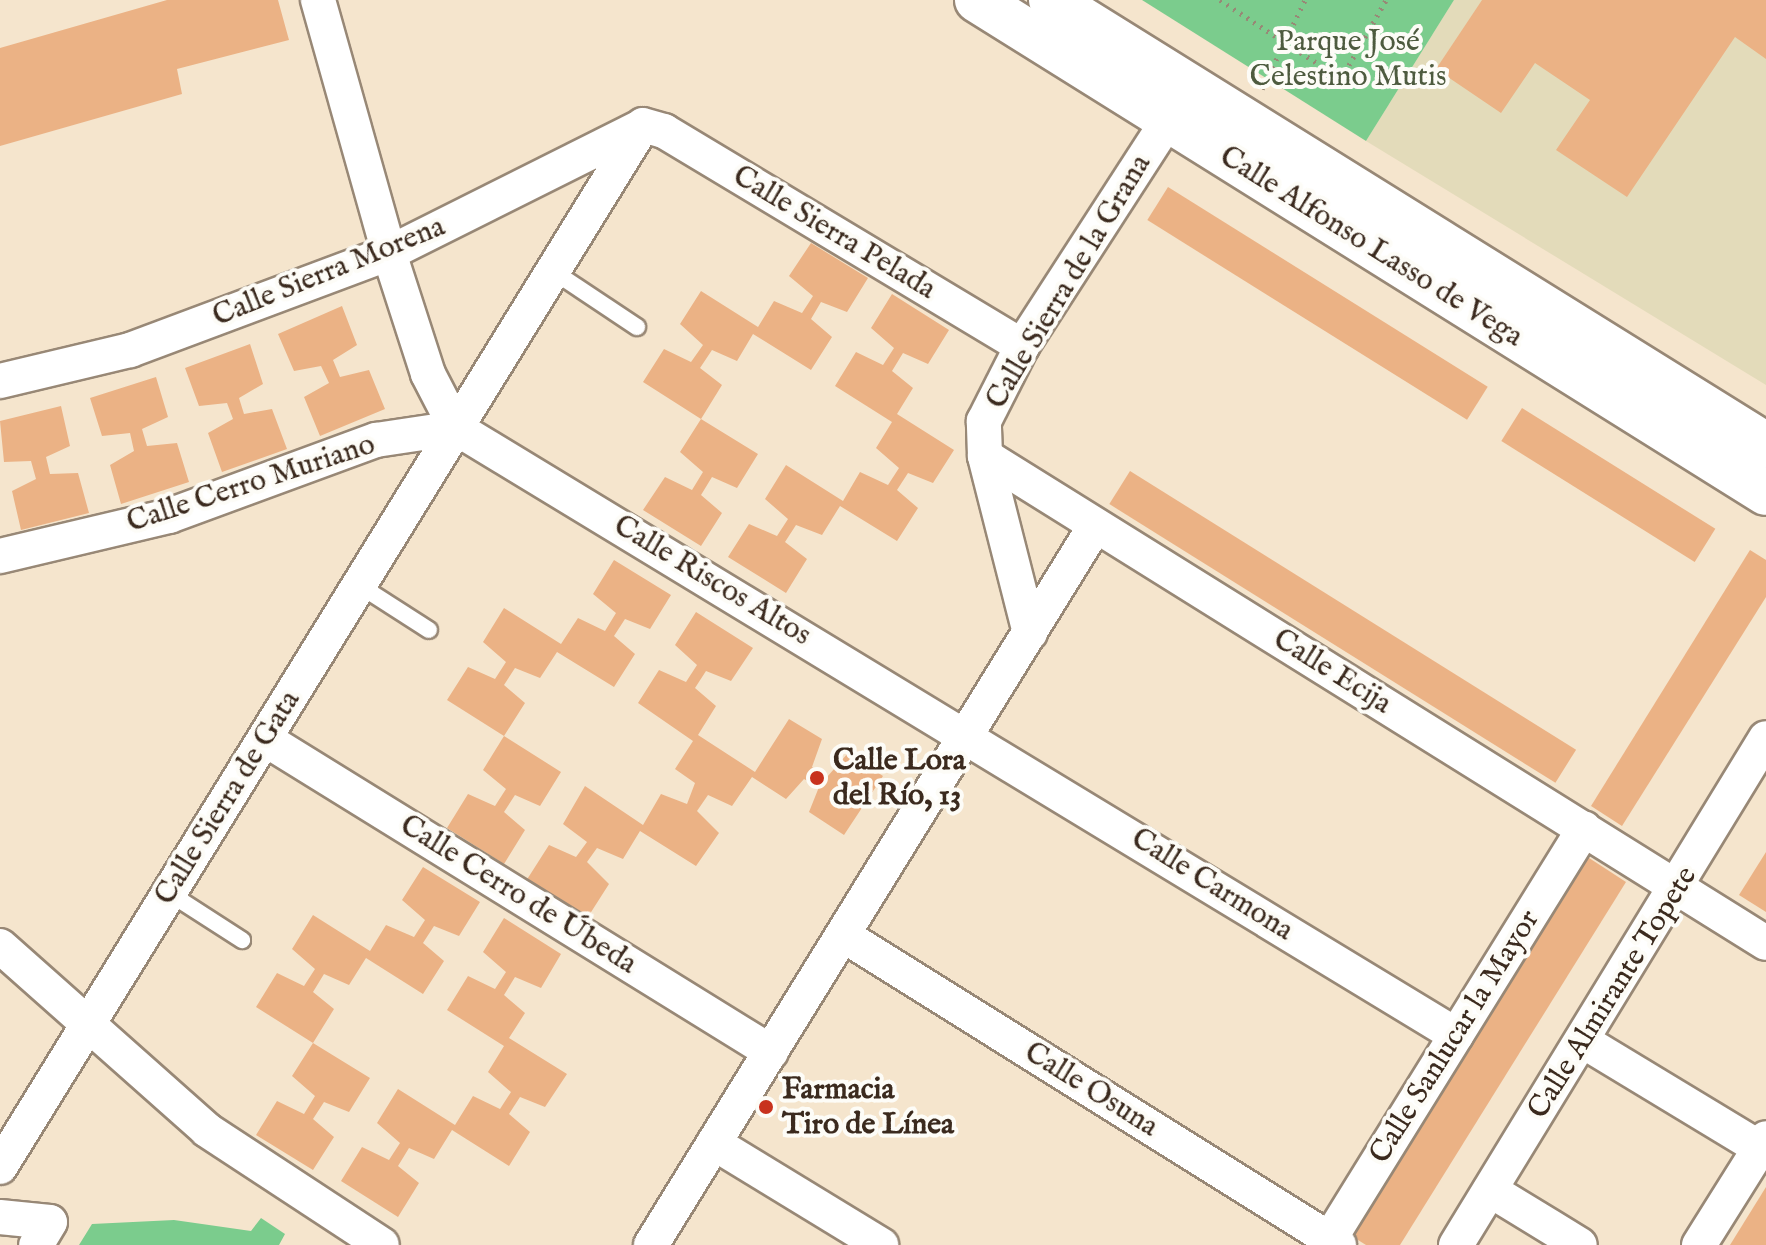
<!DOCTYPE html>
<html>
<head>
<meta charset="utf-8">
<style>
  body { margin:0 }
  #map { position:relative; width:1766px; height:1245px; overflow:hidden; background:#f5e5cd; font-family:"IM FELL English",serif }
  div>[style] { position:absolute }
  .built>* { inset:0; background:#e3dbba }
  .green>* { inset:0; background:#7bcc8d }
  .building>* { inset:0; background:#ebb285; transform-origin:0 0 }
  .path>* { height:5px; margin-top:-2.5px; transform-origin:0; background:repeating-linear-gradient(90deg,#988876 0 2px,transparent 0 8px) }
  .roads { filter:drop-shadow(2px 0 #988876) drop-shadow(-2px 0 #988876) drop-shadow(0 2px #988876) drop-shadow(0 -2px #988876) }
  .lane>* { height:16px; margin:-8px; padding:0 8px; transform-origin:8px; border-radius:8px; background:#fff }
  .street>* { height:34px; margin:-17px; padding:0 17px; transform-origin:17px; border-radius:17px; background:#fff }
  .secondary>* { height:44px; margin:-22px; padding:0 22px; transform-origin:22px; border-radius:22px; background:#fff }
  .dots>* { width:22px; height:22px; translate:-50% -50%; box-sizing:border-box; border:4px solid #fdfcf7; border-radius:50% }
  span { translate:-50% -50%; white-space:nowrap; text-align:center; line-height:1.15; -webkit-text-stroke:8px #fdfcf7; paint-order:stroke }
  .park-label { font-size:30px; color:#4e5b3f }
  .street-label { font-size:30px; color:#3b2a1e }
  .poi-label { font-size:30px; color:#3b2a1e; font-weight:700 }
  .left { translate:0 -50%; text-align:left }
</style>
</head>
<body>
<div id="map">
  <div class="built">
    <div style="clip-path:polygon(1454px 0,1766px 0,1766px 385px,1366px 141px)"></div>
  </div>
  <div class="green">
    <div style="clip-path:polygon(1142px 0,1454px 0,1366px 141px)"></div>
    <div style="clip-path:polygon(261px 1218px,285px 1234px,279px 1245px,79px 1245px,92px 1224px,174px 1220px,251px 1231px)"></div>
  </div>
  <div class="building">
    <div style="clip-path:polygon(167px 0,278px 0,289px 40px,177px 69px,182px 94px,0 146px,0 48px)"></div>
    <div style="clip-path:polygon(1482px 0,1766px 0,1766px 59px,1735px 37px,1627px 197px,1556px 150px,1590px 100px,1535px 63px,1501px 113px,1436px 69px)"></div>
    <div style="left:1168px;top:187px;width:377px;height:39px;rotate:32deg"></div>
    <div style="clip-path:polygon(811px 243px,868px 278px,847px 312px,821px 302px,811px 319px,832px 337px,811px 370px,753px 334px,737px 361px,712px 350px,700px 368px,722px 385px,701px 419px,643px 382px,664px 349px,691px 362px,703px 345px,680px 324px,701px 291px,758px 327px,774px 301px,802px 313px,813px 296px,789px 276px)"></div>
    <div style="clip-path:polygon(892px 294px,949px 330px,928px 364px,903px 353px,892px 371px,913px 388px,897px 414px,954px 450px,933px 483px,908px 473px,897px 490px,918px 508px,897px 541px,840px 506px,822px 535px,796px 525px,785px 542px,807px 559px,786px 593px,728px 557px,749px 524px,777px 536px,788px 519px,765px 499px,786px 465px,843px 501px,860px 472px,888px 485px,899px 468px,876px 448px,892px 422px,835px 386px,856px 352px,883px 365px,894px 348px,871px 328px)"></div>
    <div style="clip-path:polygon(342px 306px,357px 345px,333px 360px,340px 377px,369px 370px,385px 409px,320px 436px,304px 397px,329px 383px,321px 366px,294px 371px,278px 334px)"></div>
    <div style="clip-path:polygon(250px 344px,263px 384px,239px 398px,244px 414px,272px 409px,287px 449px,222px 472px,208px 433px,233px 419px,227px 403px,199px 406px,185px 368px)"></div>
    <div style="clip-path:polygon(156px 377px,168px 417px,142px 429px,147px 446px,177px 443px,189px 482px,121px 504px,110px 465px,134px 451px,130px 433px,102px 436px,90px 398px)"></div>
    <div style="clip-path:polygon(61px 406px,70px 446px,46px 457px,50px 474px,78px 473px,89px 513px,21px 530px,12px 491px,36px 479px,31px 461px,4px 462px,0 421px)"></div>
    <div style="left:1522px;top:408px;width:228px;height:39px;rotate:32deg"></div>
    <div style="clip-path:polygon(701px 419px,758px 454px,737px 488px,712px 477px,701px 495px,722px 513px,701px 546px,643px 510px,665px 477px,692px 490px,703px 472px,680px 452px)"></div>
    <div style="left:1130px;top:471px;width:526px;height:39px;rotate:32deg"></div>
    <div style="clip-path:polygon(1750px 550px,1766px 560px,1766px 597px,1622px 826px,1591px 806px)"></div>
    <div style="clip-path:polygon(614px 560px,671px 595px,650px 629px,625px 619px,614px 636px,635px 654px,614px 687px,557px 652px,540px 678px,515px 668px,504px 685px,525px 703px,504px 736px,447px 700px,468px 667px,495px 679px,506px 662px,483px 642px,504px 608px,561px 644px,578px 618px,605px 631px,616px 613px,593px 594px)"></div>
    <div style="clip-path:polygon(696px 612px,753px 648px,731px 681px,706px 671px,695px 688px,716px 706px,698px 735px,755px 772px,789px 719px,822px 739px,812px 767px,827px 777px,848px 753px,883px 776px,844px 835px,809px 812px,819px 787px,804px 779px,786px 799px,752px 777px,732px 806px,708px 795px,697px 811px,719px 833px,696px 866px,640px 831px,623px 859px,597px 848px,587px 862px,609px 884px,586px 920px,526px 881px,549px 845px,576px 857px,587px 842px,563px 824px,585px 786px,643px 825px,661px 794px,687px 804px,695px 783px,675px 769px,693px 741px,638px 703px,659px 670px,686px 682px,697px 665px,675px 645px)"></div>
    <div style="clip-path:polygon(504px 736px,561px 772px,540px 806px,515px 795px,504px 812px,525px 830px,504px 864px,447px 828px,468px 794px,495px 806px,506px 789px,483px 770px)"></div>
    <div style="clip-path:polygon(1766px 852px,1766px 912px,1739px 895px)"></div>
    <div style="clip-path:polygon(1586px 856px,1626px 882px,1400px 1245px,1366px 1245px,1350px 1235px)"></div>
    <div style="clip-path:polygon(423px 867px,480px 902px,459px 936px,434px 926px,423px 943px,444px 961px,423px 994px,366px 958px,349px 985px,324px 974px,313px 992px,334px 1009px,313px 1043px,256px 1007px,277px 973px,304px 986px,315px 969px,292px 949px,313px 915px,370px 951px,386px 925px,414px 937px,425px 920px,402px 900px)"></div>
    <div style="clip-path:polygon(504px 918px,561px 954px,541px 988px,515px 977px,504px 995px,525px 1013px,509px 1038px,567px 1074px,545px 1107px,520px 1097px,509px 1114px,530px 1132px,509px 1166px,452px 1130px,434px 1159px,409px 1148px,398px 1166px,419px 1183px,398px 1217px,341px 1181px,362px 1147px,389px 1160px,400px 1143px,377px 1123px,398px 1089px,455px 1125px,473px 1096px,500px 1109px,511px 1092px,488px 1072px,504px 1046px,447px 1010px,468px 976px,495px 989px,506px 972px,483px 952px)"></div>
    <div style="clip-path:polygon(313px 1043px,370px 1078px,349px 1112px,324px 1102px,313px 1119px,334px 1137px,313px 1170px,256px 1135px,277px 1101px,304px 1114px,315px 1096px,292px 1076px)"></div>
    <div style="clip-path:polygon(1766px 1187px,1766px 1245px,1730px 1245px)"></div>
  </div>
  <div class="path">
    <div style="left:1220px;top:0;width:145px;rotate:33.1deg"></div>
    <div style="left:1341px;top:79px;width:91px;rotate:-60.3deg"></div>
    <div style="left:1262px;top:89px;width:99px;rotate:-64.2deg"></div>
  </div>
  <div class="roads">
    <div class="lane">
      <div style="left:553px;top:271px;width:101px;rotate:33.7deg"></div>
      <div style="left:359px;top:585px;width:83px;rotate:32.7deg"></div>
      <div style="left:169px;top:893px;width:87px;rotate:32.8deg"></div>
    </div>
    <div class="street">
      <div style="left:318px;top:0;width:263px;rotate:74.3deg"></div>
      <div style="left:389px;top:253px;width:127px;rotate:72.1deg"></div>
      <div style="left:428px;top:374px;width:61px;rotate:62.6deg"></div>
      <div style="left:643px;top:125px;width:22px;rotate:16deg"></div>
      <div style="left:664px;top:131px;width:418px;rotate:31deg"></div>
      <div style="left:0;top:381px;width:134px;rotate:-13.4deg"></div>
      <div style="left:130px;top:350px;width:277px;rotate:-20.5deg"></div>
      <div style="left:389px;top:253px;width:284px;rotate:-26.6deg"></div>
      <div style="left:456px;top:428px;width:1170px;rotate:31.26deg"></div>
      <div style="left:985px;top:456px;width:920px;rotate:31.95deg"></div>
      <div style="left:0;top:556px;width:174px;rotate:-13.3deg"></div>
      <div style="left:169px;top:516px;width:221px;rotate:-20.2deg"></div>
      <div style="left:376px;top:440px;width:81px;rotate:-8.5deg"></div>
      <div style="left:1030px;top:633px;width:183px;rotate:-104.3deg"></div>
      <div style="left:985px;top:456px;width:35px;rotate:-92deg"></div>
      <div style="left:984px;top:421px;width:84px;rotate:-63.1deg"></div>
      <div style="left:1022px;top:346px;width:294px;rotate:-57.1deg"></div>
      <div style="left:265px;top:739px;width:595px;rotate:31.74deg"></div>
      <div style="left:843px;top:935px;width:585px;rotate:32.01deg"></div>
      <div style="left:0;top:946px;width:277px;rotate:41.6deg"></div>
      <div style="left:207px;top:1130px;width:209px;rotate:33.3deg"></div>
      <div style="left:1583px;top:1041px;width:207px;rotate:31.2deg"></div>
      <div style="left:714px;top:1143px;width:196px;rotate:31.4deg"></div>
      <div style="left:0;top:1167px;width:1224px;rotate:-58.32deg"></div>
      <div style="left:1490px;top:1190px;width:105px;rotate:31.4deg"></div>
      <div style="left:0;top:1217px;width:50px;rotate:5.7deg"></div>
      <div style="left:50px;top:1222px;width:27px;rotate:121deg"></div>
      <div style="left:651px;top:1245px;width:845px;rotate:-58.3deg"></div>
      <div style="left:1326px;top:1245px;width:490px;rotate:-58.2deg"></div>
      <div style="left:1456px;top:1245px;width:594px;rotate:-58.56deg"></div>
      <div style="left:1699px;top:1245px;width:126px;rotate:-57.9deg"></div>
    </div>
    <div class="secondary">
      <div style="left:977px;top:0;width:930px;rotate:32deg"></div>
      <div style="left:1051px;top:0;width:842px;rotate:31.9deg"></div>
    </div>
  </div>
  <div class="dots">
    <div style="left:817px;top:778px;background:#c8321e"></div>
    <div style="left:766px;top:1107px;background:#c8321e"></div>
  </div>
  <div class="park-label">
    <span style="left:1348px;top:59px">Parque José<br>Celestino Mutis</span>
  </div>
  <div class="street-label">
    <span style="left:834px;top:233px;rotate:31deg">Calle Sierra Pelada</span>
    <span style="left:1371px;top:247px;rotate:32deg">Calle Alfonso Lasso de Vega</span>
    <span style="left:329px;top:272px;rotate:-22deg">Calle Sierra Morena</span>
    <span style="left:1069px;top:282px;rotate:-59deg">Calle Sierra de la Grana</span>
    <span style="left:251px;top:484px;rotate:-18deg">Calle Cerro Muriano</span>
    <span style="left:712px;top:581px;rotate:31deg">Calle Riscos Altos</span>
    <span style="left:1332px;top:672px;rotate:32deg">Calle Ecija</span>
    <span style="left:228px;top:798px;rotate:-58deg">Calle Sierra de Gata</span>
    <span style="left:1212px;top:885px;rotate:32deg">Calle Carmona</span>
    <span style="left:518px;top:895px;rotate:32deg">Calle Cerro de Úbeda</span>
    <span style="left:1613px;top:993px;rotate:-58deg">Calle Almirante Topete</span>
    <span style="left:1455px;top:1037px;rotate:-58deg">Calle Sanlucar la Mayor</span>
    <span style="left:1091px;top:1090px;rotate:32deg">Calle Osuna</span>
  </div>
  <div class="poi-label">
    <span class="left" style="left:833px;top:778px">Calle Lora<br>del Río, 13</span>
    <span class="left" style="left:782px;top:1107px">Farmacia<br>Tiro de Línea</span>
  </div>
</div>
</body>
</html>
